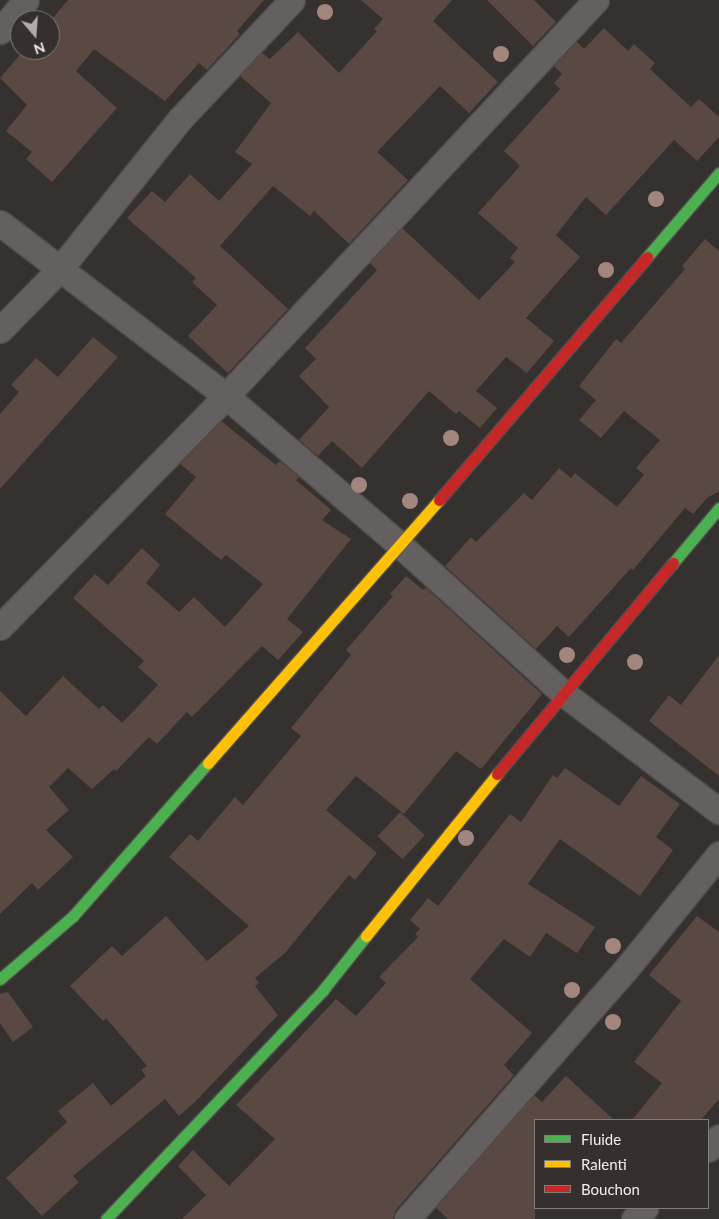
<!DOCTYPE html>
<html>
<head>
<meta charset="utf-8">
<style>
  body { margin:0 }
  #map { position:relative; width:719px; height:1219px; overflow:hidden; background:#34312f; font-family:Lato,sans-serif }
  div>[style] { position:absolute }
  .building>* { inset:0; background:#5a4843; transform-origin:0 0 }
  .roads { filter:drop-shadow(1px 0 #4f4c4b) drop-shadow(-1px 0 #4f4c4b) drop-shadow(0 1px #4f4c4b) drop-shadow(0 -1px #4f4c4b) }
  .street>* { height:25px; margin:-12.5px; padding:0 12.5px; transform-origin:12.5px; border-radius:12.5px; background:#63605f }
  .fast>* { height:11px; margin:-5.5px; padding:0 5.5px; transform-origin:5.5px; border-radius:5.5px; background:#4caf50 }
  .slow>* { height:11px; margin:-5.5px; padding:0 5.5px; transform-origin:5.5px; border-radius:5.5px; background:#ffc107 }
  .jam>* { height:11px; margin:-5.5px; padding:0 5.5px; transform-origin:5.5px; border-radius:5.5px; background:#c62828 }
  .trees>* { width:16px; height:16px; margin:-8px; border-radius:50%; background:#a2857c }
  span { translate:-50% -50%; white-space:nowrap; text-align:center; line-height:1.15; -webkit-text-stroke:4.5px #35302e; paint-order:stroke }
  .legend { position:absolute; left:534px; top:1119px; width:175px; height:90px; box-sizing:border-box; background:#35302e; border:1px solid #817c7a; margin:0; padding:6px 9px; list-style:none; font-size:15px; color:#f2eeed }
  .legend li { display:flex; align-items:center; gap:10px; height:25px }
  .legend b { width:25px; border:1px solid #817c7a }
  .north { position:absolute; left:10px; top:10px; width:50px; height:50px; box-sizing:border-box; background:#35302e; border:1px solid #817c7a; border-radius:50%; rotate:162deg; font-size:14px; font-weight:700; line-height:20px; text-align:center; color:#f2eeed }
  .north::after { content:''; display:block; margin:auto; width:18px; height:22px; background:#b0acaa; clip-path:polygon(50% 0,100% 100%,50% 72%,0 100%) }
</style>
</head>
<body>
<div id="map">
  <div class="building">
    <div style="clip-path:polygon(68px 0,264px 0,237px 31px,240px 34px,207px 70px,199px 63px,165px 101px,94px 49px,76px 71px,117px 108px,52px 182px,26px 159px,32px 152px,6px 131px,27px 105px,0 78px,24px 50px,50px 50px,50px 21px)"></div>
    <div style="clip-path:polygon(361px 0,452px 0,433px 21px,498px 82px,469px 113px,440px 86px,377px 152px,408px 180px,349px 244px,314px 211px,310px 216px,273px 186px,220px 246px,288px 309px,228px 373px,188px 336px,217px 305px,192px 282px,196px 278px,127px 218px,152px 191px,165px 202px,190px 174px,219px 201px,252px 164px,235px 152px,271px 103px,240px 76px,262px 53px,270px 59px,298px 32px,339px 73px,377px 31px,374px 29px,383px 19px)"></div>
    <div style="clip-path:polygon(487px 0,534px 0,556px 22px,533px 46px)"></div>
    <div style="clip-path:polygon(604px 28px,628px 51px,634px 44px,655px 63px,650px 69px,691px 107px,699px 99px,719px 117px,719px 137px,697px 161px,674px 140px,606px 215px,586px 197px,556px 235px,580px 257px,526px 318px,554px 341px,527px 373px,506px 357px,476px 391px,497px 408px,480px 428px,459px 411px,456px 414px,429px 391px,362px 468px,332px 441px,318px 456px,299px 440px,329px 407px,299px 376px,316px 359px,305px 348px,377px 270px,370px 263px,402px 228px,479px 300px,515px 262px,510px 258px,518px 248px,478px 213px,520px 166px,504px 151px,560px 89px,554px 83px,562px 74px,554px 66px,577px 42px,584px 49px)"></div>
    <div style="clip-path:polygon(705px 239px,719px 251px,719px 491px,707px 498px,693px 514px,685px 508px,633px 570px,631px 568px,569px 637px,557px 626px,536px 649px,445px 566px,471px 537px,476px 542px,524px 493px,532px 500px,559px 468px,571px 478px,575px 473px,617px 507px,644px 475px,636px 468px,660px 440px,624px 411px,601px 438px,579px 420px,596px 400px,579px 386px,616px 339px,621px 343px,685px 269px,682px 266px)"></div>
    <div style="clip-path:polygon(93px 337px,118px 357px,0 489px,0 414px,19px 392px,11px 385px,36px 358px,58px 377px)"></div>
    <div style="clip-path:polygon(221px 421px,276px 465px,280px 461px,299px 477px,296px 480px,331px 510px,322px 520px,351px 539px,287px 619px,303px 632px,278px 660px,262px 646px,192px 717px,187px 712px,157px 744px,149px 737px,116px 771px,114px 769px,92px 789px,68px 768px,49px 787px,69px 810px,46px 830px,73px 857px,38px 890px,32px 883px,0 914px,0 691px,26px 716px,63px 676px,99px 709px,103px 705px,122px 723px,158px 685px,138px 667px,144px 661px,73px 598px,95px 574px,108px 585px,142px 548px,160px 565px,146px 583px,179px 612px,194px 597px,225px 627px,263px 584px,226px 555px,221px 560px,165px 514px,196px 477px,180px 464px)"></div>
    <div style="clip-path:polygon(406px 576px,423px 590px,426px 588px,542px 694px,481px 769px,456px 751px,404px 814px,356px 776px,326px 810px,377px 853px,355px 880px,349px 875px,285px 953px,255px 978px,259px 983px,255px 986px,278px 1015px,195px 1102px,179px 1116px,165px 1099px,73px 1176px,79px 1182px,42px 1216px,6px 1178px,67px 1122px,58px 1111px,93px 1083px,111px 1106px,146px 1076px,141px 1070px,147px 1066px,106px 1018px,103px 1021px,70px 986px,112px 946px,122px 956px,166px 916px,207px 961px,249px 926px,169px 857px,190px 834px,198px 841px,235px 797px,243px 805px,301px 736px,291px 728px,351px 655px,346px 650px,393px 596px,390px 594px)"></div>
    <div style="clip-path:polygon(719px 655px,719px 776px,649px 721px,669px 695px,681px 705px)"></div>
    <div style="clip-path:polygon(565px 768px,619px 806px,641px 776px,680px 804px,656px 837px,673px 850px,640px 896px,560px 839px,528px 884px,595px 927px,577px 953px,546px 933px,530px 957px,504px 939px,470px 979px,532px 1033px,504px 1065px,514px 1075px,396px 1210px,393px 1219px,182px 1219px,206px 1195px,178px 1166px,193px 1150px,229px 1186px,275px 1139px,236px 1105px,336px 999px,356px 1016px,386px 983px,379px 977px,418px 937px,415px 934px,420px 929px,410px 920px,428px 898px,438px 906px,510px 814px,521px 822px,553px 775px,557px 778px)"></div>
    <div style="left:400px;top:812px;width:34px;height:33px;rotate:43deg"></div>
    <div style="clip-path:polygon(697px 916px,719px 932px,719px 1099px,701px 1120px,632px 1120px,662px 1083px,634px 1062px,681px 1001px,649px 975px)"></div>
    <div style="clip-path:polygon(8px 992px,33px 1027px,13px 1042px,0 1023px,0 994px)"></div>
    <div style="clip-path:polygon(566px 1076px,614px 1120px,535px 1120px,535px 1219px,448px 1219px,436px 1208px,534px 1095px,542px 1102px)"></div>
  </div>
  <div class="roads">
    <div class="street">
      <div style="left:0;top:31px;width:40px;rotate:-50deg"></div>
      <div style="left:0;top:223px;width:285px;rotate:37.4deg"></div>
      <div style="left:226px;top:396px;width:229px;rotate:40.6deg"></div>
      <div style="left:400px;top:545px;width:220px;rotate:42.2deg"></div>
      <div style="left:563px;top:693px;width:196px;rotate:37.1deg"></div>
      <div style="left:0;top:330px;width:84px;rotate:-45.5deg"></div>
      <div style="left:59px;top:270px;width:193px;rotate:-51.3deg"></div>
      <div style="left:180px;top:119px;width:163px;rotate:-46.7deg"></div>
      <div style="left:0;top:627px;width:323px;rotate:-45.6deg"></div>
      <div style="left:226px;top:396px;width:542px;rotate:-46.94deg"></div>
      <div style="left:708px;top:1149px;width:16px;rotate:-47deg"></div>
      <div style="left:407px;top:1219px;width:332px;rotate:-48.8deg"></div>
      <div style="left:626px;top:969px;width:148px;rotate:-51deg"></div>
      <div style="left:634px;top:1219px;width:16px;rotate:-45deg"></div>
    </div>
    <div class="fast">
      <div style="left:647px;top:257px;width:111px;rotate:-49.4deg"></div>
      <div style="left:673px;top:563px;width:72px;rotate:-50.1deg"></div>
      <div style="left:0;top:979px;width:96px;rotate:-40.8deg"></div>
      <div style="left:73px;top:916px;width:204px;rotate:-48.6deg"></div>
      <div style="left:106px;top:1219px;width:315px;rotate:-46.5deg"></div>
      <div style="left:323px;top:990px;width:69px;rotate:-51.5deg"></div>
    </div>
    <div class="slow">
      <div style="left:208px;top:763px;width:350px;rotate:-48.7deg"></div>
      <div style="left:366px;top:936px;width:208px;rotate:-51deg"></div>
    </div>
    <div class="jam">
      <div style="left:439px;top:500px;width:320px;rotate:-49.4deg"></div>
      <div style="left:497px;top:774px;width:275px;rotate:-50.2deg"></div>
    </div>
  </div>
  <div class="trees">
    <div style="left:325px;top:12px"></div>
    <div style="left:501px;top:54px"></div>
    <div style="left:656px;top:199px"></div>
    <div style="left:606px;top:270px"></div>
    <div style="left:451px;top:438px"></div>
    <div style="left:359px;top:485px"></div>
    <div style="left:410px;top:501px"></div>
    <div style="left:567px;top:655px"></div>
    <div style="left:635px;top:662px"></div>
    <div style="left:466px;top:838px"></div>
    <div style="left:613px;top:946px"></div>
    <div style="left:572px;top:990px"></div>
    <div style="left:613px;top:1022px"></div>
  </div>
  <ul class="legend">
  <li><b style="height:6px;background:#4caf50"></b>Fluide</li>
  <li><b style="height:6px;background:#ffc107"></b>Ralenti</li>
  <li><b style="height:6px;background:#c62828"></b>Bouchon</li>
  </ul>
  <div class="north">N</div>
</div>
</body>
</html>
